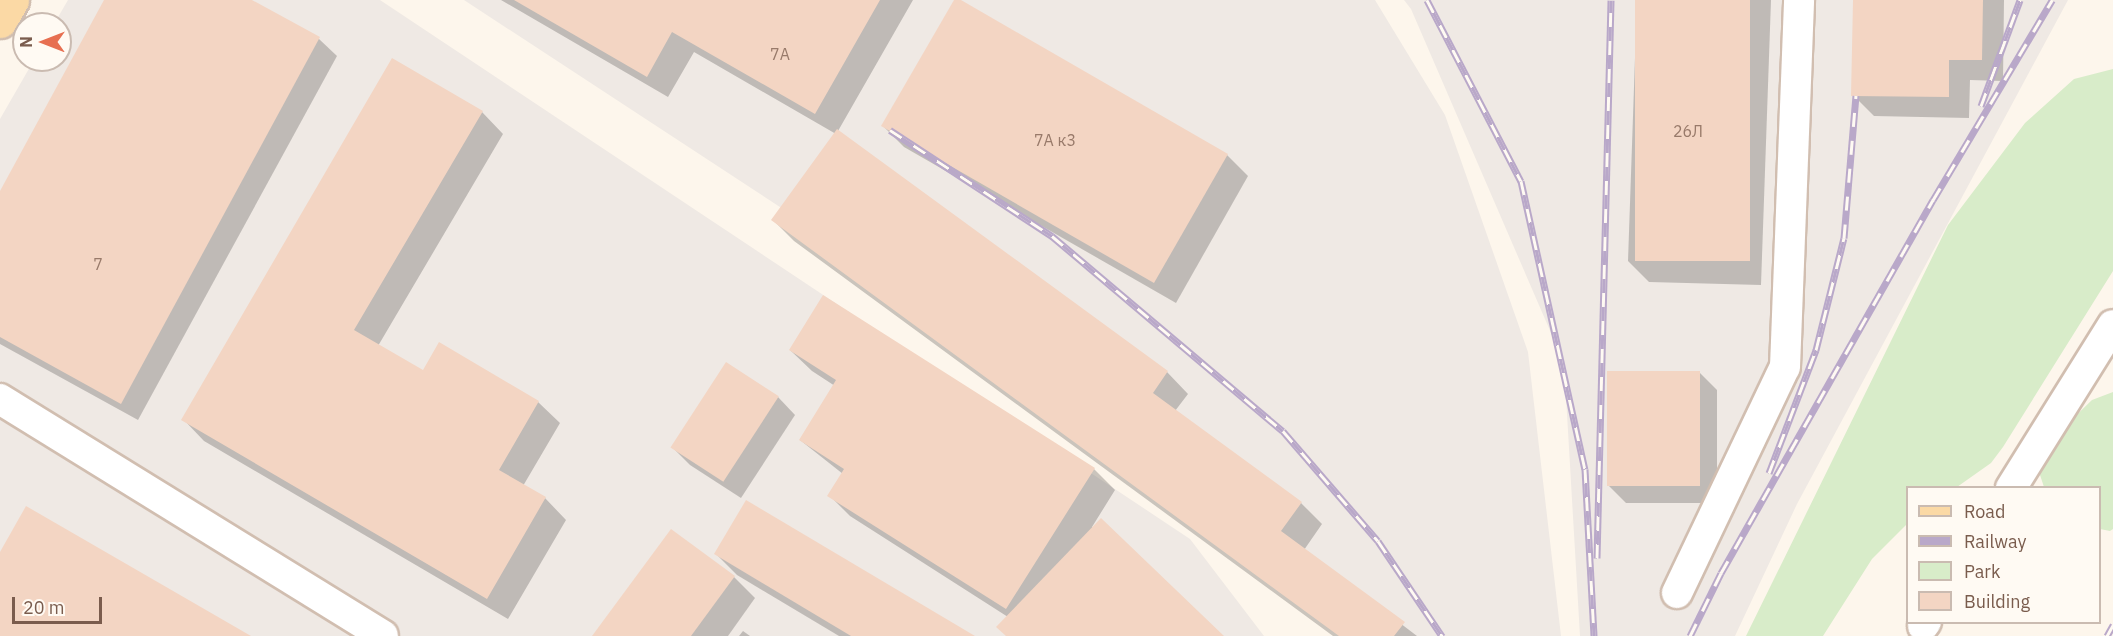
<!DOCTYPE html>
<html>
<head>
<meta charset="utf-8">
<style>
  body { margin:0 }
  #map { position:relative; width:2113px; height:636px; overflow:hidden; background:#fdf6ec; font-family:"IBM Plex Sans",sans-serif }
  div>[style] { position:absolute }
  .industrial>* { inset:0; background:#efe9e4 }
  .green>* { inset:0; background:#d8ecc9 }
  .shadow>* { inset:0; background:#0003 }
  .building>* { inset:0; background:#f3d5c3; transform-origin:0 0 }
  .roads { filter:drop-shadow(2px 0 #d1beb0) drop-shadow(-2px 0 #d1beb0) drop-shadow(0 2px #d1beb0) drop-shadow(0 -2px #d1beb0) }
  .minor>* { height:30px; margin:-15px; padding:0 15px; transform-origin:15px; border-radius:15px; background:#fff }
  .major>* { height:33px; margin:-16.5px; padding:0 16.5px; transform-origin:16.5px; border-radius:16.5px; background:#fbd9a5 }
  .rail>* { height:7px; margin-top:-3.5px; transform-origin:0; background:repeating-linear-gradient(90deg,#fffaf3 0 14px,#b9a8c9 0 28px); box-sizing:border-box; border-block:2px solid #b9a8c9 }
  span { translate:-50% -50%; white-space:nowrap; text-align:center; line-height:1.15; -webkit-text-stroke:4.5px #fffaf3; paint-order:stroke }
  .number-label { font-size:16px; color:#987a6a }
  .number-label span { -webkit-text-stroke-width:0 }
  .legend { position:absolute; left:1906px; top:486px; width:195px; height:138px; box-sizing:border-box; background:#fffaf3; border:2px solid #cabbb1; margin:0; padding:8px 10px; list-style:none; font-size:18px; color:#7a5c4d }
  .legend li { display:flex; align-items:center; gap:12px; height:30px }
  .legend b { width:30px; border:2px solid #cabbb1 }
  .north { position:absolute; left:12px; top:12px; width:60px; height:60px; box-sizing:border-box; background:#fffaf3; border:2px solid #cabbb1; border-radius:50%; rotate:270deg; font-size:16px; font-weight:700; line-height:24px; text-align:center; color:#7a5c4d }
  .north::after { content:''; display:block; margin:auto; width:21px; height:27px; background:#e76f51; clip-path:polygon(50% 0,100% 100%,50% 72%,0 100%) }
  .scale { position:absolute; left:12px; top:597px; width:90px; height:27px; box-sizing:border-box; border:3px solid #7a5c4d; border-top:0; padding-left:8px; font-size:18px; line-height:21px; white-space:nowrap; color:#7a5c4d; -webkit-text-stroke:4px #fffaf3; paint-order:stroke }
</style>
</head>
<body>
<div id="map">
  <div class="industrial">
    <div style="clip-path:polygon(68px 0,380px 0,1190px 539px,1264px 636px,0 636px,0 119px,34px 60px,60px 60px,60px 24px,54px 24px)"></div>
    <div style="clip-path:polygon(464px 0,1375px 0,1445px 115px,1528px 352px,1561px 636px,1385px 636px,864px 262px)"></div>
    <div style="clip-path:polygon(1404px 0,2068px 0,1797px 504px,1735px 636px,1580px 636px,1564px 363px,1411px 9px)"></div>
  </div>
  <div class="green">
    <div style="clip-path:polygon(2113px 69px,2113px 271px,2003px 447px,1991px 463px,1957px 487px,1908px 488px,1907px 524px,1872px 559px,1823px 636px,1746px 636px,1948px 225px,2025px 123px,2074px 79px)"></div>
    <div style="clip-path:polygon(2113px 392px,2113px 529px,2110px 531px,2100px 529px,2100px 488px,2044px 487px,2039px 472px,2061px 430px,2092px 400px)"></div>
  </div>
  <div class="shadow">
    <div style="clip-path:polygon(106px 0,249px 0,319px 39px,337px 56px,138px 420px,0 344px,0 194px)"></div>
    <div style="clip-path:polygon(501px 0,913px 0,838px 131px,1167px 372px,1188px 394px,1175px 411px,1301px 503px,1322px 524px,1304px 550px,1417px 636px,1333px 636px,794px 241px,773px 220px,836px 134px,694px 52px,668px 97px)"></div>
    <div style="clip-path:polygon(955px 0,1227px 155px,1248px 176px,1176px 303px,904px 147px,883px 126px)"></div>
    <div style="clip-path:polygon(1637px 0,1771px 0,1761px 285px,1649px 282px,1628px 261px)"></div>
    <div style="clip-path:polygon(1854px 0,2004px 0,2003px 81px,1970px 80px,1969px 118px,1874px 116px,1853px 95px)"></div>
    <div style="clip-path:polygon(482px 112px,503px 134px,378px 346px,424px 373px,440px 345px,538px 402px,560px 423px,523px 486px,545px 498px,566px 520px,508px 619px,204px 441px,183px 419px)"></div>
    <div style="clip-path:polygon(790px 350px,1094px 469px,1115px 490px,1092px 527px,1222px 636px,1007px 636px,1008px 617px,850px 516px,829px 495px,843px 474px,800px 440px,835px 386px,812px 371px)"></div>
    <div style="clip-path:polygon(1699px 372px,1717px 390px,1717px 503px,1626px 503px,1609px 486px)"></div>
    <div style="clip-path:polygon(778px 397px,795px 415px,741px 498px,690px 465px,673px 448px)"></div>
    <div style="clip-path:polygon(671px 531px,734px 577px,755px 598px,728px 636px,594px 636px)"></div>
    <div style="clip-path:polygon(716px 554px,972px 636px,839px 636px,737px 575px)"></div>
    <div style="clip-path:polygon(743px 631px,750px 636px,739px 636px)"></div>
  </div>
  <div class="building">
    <div style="clip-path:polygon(104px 0,252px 0,320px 37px,121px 404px,0 337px,0 191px)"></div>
    <div style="clip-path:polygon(514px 0,880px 0,815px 114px,672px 32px,647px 77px)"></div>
    <div style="clip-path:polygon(954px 0,961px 0,1228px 154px,1154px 283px,881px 126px)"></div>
    <div style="left:1635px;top:0;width:115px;height:261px"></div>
    <div style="clip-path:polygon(1853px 0,1983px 0,1982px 60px,1949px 60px,1949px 97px,1851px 96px)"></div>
    <div style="clip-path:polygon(392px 58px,483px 111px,354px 330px,423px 370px,439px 342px,539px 401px,499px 470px,546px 497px,487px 599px,181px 420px)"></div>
    <div style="clip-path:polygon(837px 129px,1168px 371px,1153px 393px,1302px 502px,1281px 531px,1405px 622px,1394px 636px,1339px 636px,771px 220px)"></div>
    <div style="clip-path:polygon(823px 295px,1095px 468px,1006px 609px,827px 496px,844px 469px,799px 440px,836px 380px,789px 350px)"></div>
    <div style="left:726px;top:362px;width:63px;height:102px;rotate:33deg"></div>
    <div style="left:1607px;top:371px;width:93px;height:115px"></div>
    <div style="clip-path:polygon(746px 500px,975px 636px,851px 636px,714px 554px)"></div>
    <div style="clip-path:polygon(26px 506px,251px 636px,0 636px,0 552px)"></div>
    <div style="clip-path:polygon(1101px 518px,1224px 636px,1006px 636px,996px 627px)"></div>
    <div style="clip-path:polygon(671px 529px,735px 576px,691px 636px,592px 636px)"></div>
  </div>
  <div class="roads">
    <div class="minor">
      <div style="left:0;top:399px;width:450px;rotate:31.7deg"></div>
      <div style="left:2011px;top:488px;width:192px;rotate:-58deg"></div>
      <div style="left:1677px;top:593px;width:250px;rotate:-64.5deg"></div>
      <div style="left:1785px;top:367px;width:367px;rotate:-87.8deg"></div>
      <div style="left:1923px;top:626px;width:5px;rotate:-53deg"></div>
    </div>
    <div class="major">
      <div style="left:0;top:21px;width:24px;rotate:-60deg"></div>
    </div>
  </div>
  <div class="rail">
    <div style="left:1427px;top:0;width:204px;rotate:62.6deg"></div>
    <div style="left:1521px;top:181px;width:295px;rotate:77.5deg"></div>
    <div style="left:1585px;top:469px;width:167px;rotate:86.9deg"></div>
    <div style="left:1981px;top:106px;width:113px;rotate:-69.8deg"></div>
    <div style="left:890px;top:130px;width:194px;rotate:33.2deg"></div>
    <div style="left:1052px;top:236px;width:302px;rotate:40.2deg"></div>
    <div style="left:1283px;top:431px;width:145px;rotate:49.2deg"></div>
    <div style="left:1378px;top:541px;width:115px;rotate:56deg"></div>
    <div style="left:1769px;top:473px;width:132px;rotate:-69.1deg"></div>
    <div style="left:1816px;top:350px;width:115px;rotate:-76deg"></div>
    <div style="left:1844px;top:238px;width:143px;rotate:-85.2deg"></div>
    <div style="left:1597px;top:558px;width:558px;rotate:-88.56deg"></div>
    <div style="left:1690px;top:636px;width:70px;rotate:-63.8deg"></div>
    <div style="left:1721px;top:573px;width:429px;rotate:-60.4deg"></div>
    <div style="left:1933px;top:200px;width:233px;rotate:-59.2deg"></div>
    <div style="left:2107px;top:636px;width:13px;rotate:-61deg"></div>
  </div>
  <div class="number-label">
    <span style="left:780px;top:54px">7А</span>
    <span style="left:1688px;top:131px">26Л</span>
    <span style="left:1055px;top:140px">7А к3</span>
    <span style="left:98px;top:264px">7</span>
  </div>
  <ul class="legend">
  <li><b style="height:8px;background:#fbd9a5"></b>Road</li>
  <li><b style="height:8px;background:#b9a8c9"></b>Railway</li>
  <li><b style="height:16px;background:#d8ecc9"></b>Park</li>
  <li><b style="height:16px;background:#f3d5c3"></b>Building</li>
  </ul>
  <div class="north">N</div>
  <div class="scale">20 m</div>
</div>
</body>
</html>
